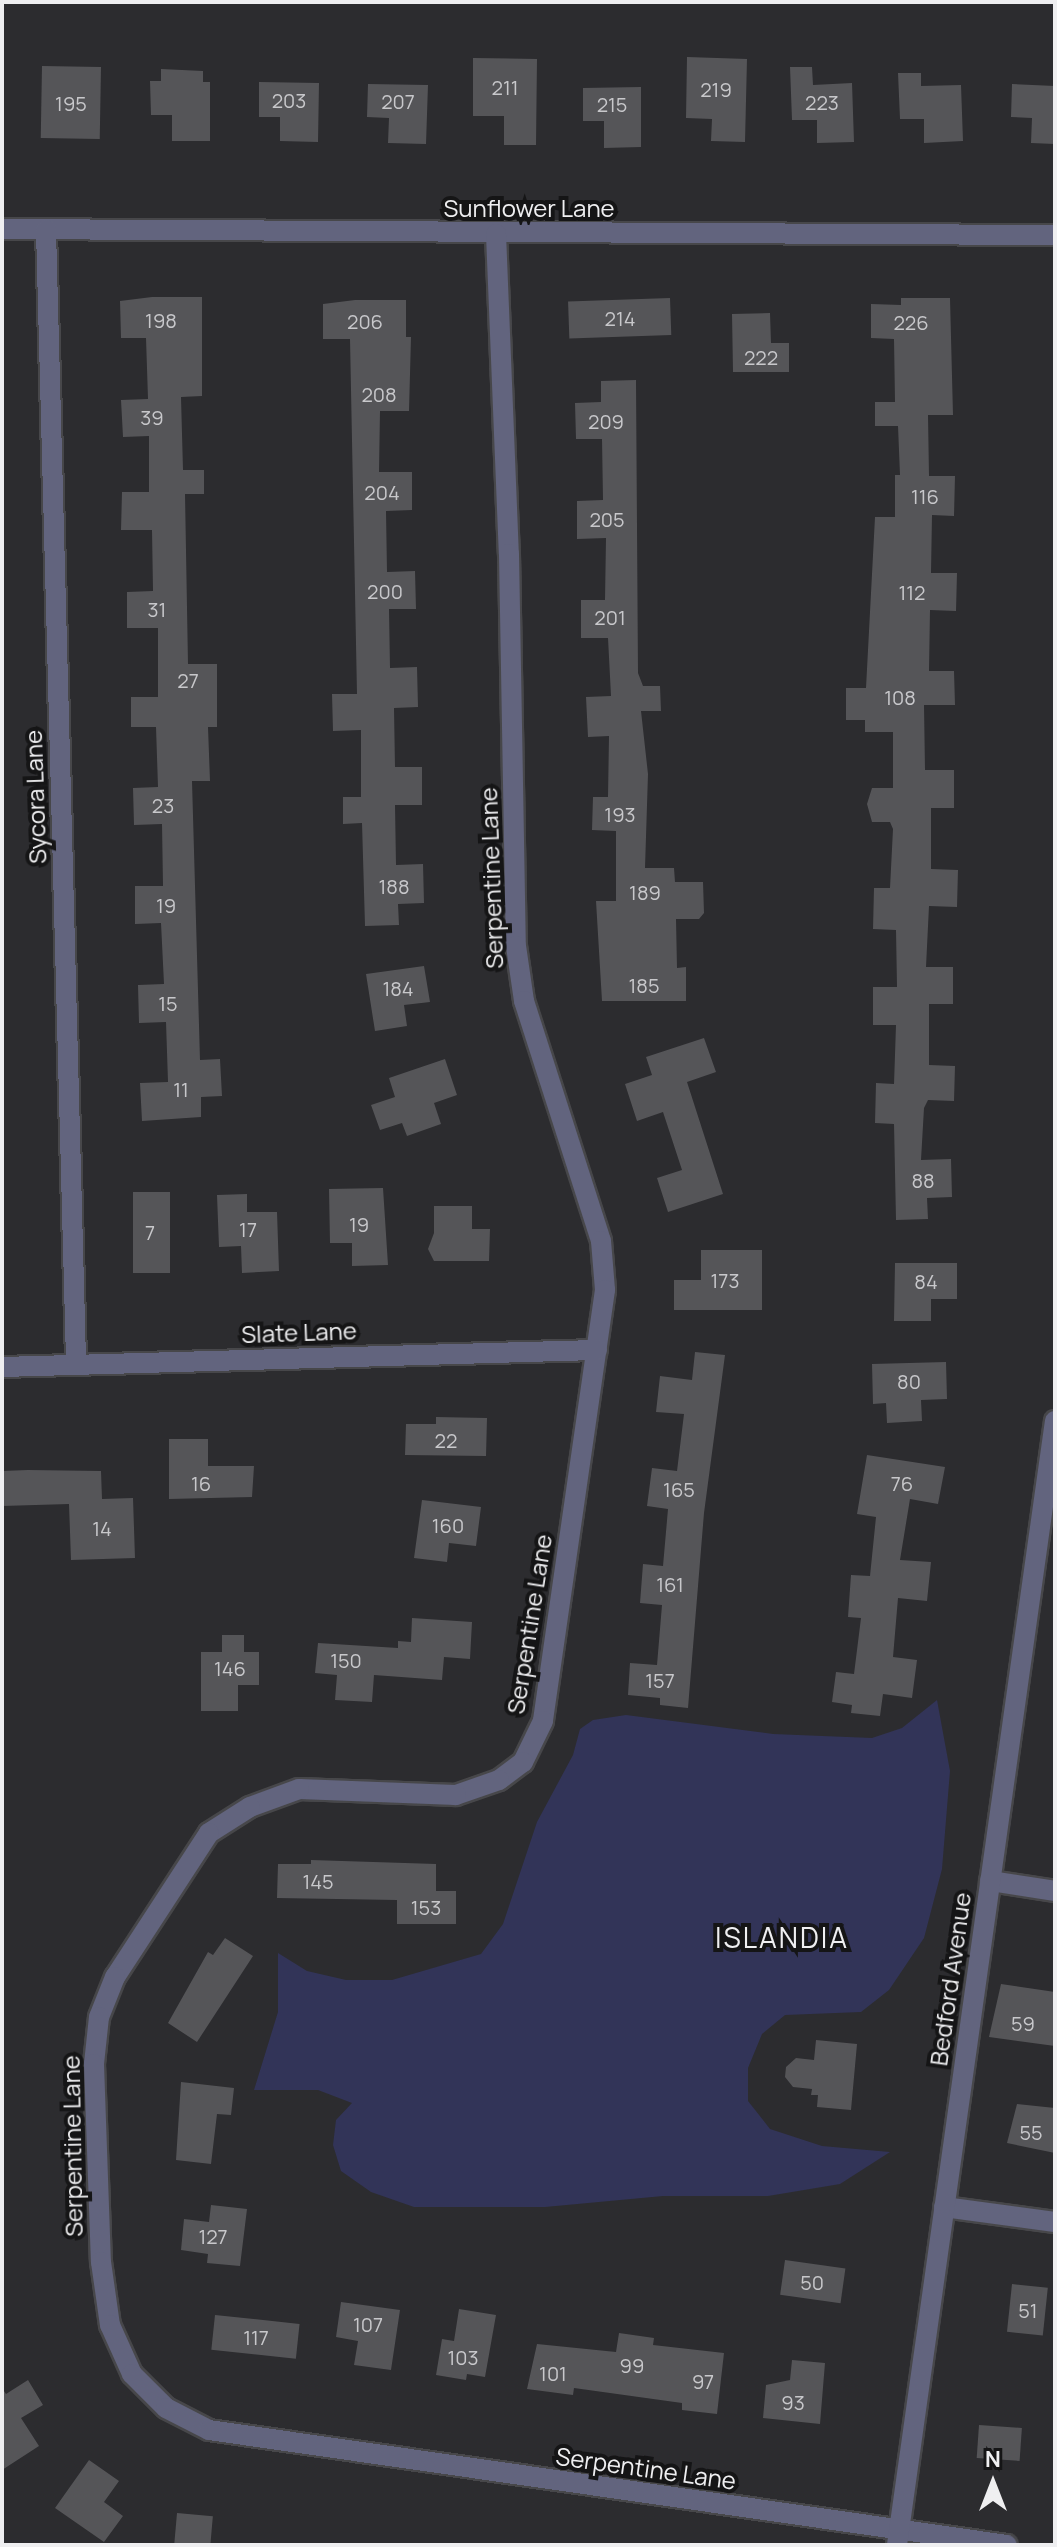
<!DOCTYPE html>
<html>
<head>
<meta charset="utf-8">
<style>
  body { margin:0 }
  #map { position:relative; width:1057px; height:2547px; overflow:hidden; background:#2c2c2f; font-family:Manrope,sans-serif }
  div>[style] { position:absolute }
  .green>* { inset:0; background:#323458 }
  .building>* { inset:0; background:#555558; transform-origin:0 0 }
  .roads { filter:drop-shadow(2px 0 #47474a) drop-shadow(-2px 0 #47474a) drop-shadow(0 2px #47474a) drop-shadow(0 -2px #47474a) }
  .minor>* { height:20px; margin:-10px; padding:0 10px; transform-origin:10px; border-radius:10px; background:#62647e }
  span { translate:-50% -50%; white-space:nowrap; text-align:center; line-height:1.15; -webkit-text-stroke:8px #151516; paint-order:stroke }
  .number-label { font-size:20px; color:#c8c8cb }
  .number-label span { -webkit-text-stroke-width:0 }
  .street-label { font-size:24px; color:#efeff1 }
  .quarter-label { font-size:28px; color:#efeff1; letter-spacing:2px }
  .frame { position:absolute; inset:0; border:4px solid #efeff1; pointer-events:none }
  .north { position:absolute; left:953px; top:2443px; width:80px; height:80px; -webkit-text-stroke:6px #151516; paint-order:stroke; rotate:0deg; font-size:22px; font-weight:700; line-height:32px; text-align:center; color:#efeff1 }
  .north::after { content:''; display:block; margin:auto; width:28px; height:36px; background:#efeff1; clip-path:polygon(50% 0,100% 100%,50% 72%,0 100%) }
</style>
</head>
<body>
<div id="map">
  <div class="green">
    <div style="clip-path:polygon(937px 1700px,950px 1771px,942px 1869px,924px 1938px,889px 1990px,861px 2012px,785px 2015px,762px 2034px,748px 2068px,748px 2101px,770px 2129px,822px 2146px,890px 2152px,840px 2184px,768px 2196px,663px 2196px,545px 2207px,414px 2207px,371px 2192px,341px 2171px,333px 2145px,336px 2120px,352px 2103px,318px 2090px,254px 2090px,278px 2012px,278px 1953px,307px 1971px,346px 1980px,392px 1980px,481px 1954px,503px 1924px,537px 1822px,573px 1755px,580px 1729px,593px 1720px,626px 1715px,773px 1734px,872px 1738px,902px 1728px)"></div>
  </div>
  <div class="building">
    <div style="clip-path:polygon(687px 57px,747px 59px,745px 142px,711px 141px,712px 119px,686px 118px)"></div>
    <div style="clip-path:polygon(473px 58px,537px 59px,536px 145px,504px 145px,504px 116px,473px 116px)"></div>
    <div style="left:42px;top:66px;width:59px;height:72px;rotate:1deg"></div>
    <div style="clip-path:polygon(790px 67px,812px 67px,813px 85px,852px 83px,854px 142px,817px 143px,817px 120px,792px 120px)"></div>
    <div style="clip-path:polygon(161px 69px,203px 71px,203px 82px,210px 82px,210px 141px,172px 141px,172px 115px,151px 115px,150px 81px,161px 81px)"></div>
    <div style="clip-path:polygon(898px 73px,921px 73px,921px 86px,961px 85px,963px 141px,924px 143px,924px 119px,900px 119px)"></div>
    <div style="clip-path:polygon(259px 82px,319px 83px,318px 142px,280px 141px,280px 117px,259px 117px)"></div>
    <div style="clip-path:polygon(368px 84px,428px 85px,426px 144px,388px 143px,389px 118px,367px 117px)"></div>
    <div style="clip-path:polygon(1012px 84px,1055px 86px,1055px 144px,1031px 143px,1032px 118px,1011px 117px)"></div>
    <div style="clip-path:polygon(641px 87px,641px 147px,604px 148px,604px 121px,583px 121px,583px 88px)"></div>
    <div style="clip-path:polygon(152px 297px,202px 297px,202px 396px,181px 397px,183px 470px,204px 470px,204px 494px,185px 494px,188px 664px,217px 664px,217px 727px,208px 727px,210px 781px,192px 781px,200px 1060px,220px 1059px,222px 1096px,201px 1097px,201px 1117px,142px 1121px,140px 1083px,168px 1082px,166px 1022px,139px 1023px,138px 985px,164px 984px,161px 923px,135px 924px,135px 886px,163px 886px,162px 824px,134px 825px,133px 788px,158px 787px,156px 727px,131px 727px,131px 697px,158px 697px,158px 628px,127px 628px,127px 592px,153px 591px,152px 530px,121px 530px,122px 492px,149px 492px,149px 436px,123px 437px,121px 400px,148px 399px,146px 338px,121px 338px,120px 301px)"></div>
    <div style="left:670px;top:298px;width:37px;height:102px;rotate:88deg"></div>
    <div style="clip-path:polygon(901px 298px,950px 298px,953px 415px,928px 415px,929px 476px,955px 476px,954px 516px,932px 515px,931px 573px,957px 573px,956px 611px,930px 610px,929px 671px,954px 671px,955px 705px,924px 705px,925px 770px,954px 770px,954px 808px,931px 808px,931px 869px,958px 870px,957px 907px,929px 906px,926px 967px,953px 967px,953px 1004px,929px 1004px,929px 1065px,955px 1066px,954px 1101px,928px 1100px,924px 1108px,921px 1160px,951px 1159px,952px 1197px,927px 1198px,928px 1219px,896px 1220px,894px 1124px,875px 1123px,876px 1083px,894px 1084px,896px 1025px,873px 1025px,873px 987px,897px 987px,896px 930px,873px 929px,874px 888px,890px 888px,893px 829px,890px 822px,872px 822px,867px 804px,872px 788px,893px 788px,893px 732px,865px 732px,865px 720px,846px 720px,846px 688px,866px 688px,875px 517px,895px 517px,895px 475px,900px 475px,898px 426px,875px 426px,875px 402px,895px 402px,894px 339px,871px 338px,871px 304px,901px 305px)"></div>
    <div style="clip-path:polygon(355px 300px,406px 300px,406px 337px,411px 337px,409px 411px,380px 411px,379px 472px,412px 472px,412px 510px,386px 511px,387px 572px,415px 571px,416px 609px,389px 609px,390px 668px,417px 667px,418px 707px,394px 708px,395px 767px,422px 767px,422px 805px,395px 805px,396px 865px,423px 864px,424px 903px,398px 904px,399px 925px,365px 926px,362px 823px,343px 824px,343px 797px,361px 797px,361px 730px,333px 731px,332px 694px,357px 694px,350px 339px,323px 339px,323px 304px)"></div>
    <div style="clip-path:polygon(770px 313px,771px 343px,789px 343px,789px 372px,733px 372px,732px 314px)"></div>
    <div style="clip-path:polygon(636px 380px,638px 673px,643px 686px,660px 686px,661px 711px,641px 711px,648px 774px,645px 868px,674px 868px,675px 882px,703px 882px,704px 913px,699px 919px,676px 919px,677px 968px,686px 967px,686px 1001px,602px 1001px,596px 901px,616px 901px,616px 831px,592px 830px,593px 797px,608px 797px,609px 736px,588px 737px,586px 697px,611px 696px,608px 638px,581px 638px,581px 600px,605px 600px,606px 538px,577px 539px,577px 501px,603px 500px,602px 439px,576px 439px,575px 403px,601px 402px,601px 381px)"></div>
    <div style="clip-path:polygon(424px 966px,430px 1002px,404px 1005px,407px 1026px,375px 1031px,366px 974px)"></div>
    <div style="clip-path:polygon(704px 1038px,716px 1072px,687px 1082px,723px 1194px,668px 1212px,657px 1178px,682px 1170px,663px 1112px,637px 1121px,625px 1084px,652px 1075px,646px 1057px)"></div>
    <div style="clip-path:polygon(445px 1059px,457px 1095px,434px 1103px,441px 1124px,407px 1136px,402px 1123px,380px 1130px,371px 1105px,395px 1097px,389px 1078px)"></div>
    <div style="clip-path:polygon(383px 1188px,388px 1265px,352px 1266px,352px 1243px,330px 1243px,329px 1189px)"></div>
    <div style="left:133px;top:1192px;width:37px;height:81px"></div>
    <div style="clip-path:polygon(247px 1194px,247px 1212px,277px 1212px,279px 1271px,242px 1273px,241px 1246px,219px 1247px,217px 1195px)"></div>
    <div style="clip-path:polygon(434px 1206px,472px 1206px,472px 1229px,490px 1229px,489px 1261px,434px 1261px,428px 1249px,434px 1233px)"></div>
    <div style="clip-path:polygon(701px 1250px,762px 1250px,762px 1310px,674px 1310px,674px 1280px,701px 1280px)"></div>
    <div style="clip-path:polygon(895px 1263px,957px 1263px,957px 1299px,931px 1299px,931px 1321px,894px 1321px)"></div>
    <div style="clip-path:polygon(695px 1352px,725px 1355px,704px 1513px,688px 1708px,660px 1705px,660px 1698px,628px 1695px,630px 1663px,657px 1665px,662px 1605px,640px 1603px,643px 1564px,663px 1566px,668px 1509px,647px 1506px,652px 1468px,677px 1471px,684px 1414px,656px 1412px,660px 1376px,692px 1380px)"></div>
    <div style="clip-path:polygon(946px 1362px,947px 1399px,921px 1400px,922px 1421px,887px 1423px,886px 1403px,873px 1404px,872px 1364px)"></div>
    <div style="clip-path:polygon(436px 1417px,487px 1418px,486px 1456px,405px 1455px,406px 1424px,436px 1424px)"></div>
    <div style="clip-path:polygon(169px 1439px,208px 1439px,208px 1466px,254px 1466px,252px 1497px,169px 1499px)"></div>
    <div style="clip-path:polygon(867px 1455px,945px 1467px,938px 1504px,910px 1499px,900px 1560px,931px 1562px,927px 1601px,898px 1598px,893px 1657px,917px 1660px,912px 1698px,883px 1694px,880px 1716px,851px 1713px,852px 1705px,832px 1702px,836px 1672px,854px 1674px,861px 1618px,848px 1617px,851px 1575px,870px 1576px,876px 1517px,857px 1514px)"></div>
    <div style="clip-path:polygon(28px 1470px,101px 1471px,102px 1499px,133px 1498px,135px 1558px,71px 1560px,69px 1504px,2px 1506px,2px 1471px)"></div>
    <div style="clip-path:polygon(422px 1500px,481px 1507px,476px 1546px,449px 1543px,447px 1562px,414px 1558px)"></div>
    <div style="clip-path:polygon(412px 1618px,472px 1622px,470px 1659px,444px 1657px,442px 1680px,374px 1675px,372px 1702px,335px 1700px,337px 1675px,315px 1673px,318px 1643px,398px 1648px,398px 1641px,411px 1642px)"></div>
    <div style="clip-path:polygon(222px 1635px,244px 1635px,244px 1652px,259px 1652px,259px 1685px,238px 1685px,238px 1711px,201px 1711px,201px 1652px,222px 1652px)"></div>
    <div style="clip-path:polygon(311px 1860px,436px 1864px,436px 1891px,456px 1891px,456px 1924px,397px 1924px,397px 1900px,277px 1898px,278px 1864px,311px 1864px)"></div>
    <div style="clip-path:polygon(225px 1938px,253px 1956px,197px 2042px,168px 2023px,208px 1952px,213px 1955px)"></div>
    <div style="clip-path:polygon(1001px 1984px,1055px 1992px,1055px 2046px,989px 2037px)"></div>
    <div style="clip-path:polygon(816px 2040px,857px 2044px,851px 2110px,817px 2107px,818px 2095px,811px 2095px,812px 2089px,793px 2087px,785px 2077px,786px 2067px,796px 2058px,814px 2060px)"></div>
    <div style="clip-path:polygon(181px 2082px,234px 2088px,231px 2115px,217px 2114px,211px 2164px,176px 2160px)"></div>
    <div style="clip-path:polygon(1017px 2104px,1055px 2108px,1055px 2153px,1007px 2143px)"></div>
    <div style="clip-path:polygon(211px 2205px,247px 2209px,240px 2266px,207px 2263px,208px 2254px,181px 2250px,184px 2219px,209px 2222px)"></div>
    <div style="left:785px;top:2260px;width:61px;height:35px;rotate:8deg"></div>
    <div style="left:1012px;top:2284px;width:36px;height:48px;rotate:6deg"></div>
    <div style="clip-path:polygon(341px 2302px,400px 2310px,391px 2370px,354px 2365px,358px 2341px,336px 2337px)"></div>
    <div style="clip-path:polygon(459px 2309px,496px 2315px,485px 2377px,467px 2374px,466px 2380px,436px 2375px,442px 2339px,454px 2341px)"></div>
    <div style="left:215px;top:2315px;width:85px;height:35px;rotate:6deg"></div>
    <div style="clip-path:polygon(619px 2333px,654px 2338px,653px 2345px,724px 2353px,717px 2414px,682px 2410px,682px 2403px,574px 2388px,573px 2395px,527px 2389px,537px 2344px,616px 2352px)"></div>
    <div style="clip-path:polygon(792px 2360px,825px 2363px,820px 2424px,763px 2418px,766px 2385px,790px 2380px)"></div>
    <div style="clip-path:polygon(28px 2380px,43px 2405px,21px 2418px,39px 2446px,2px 2470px,2px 2388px,6px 2394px)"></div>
    <div style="left:979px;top:2425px;width:43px;height:33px;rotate:4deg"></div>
    <div style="clip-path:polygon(89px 2460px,119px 2481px,104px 2502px,123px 2516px,104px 2542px,55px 2508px)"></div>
    <div style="left:177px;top:2513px;width:36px;height:32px;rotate:5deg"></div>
  </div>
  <div class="roads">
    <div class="minor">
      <div style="left:2px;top:229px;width:1053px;rotate:0.33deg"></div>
      <div style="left:46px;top:230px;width:1134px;rotate:88.48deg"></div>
      <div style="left:496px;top:234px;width:320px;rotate:87.7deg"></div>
      <div style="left:509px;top:554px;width:392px;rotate:89deg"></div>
      <div style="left:516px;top:946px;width:56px;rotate:81.7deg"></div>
      <div style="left:524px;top:1001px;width:252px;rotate:72.2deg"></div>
      <div style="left:601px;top:1241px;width:49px;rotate:85.3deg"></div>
      <div style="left:605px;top:1290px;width:435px;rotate:98.2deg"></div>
      <div style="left:543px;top:1721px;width:46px;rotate:116deg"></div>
      <div style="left:523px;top:1762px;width:30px;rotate:143deg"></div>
      <div style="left:499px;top:1780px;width:46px;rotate:160.8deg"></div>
      <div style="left:456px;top:1795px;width:157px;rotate:-177.8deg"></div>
      <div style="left:299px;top:1789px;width:52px;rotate:159.8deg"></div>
      <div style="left:250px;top:1807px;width:49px;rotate:147.6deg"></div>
      <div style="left:209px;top:1833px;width:172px;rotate:123.1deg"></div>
      <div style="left:115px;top:1977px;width:43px;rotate:111.8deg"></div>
      <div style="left:99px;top:2017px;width:47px;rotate:96.1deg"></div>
      <div style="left:94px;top:2064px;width:198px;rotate:88deg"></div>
      <div style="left:101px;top:2262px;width:64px;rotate:81.9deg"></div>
      <div style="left:110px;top:2325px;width:54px;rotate:65.8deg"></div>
      <div style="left:132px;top:2374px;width:48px;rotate:45deg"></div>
      <div style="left:166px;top:2408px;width:48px;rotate:27.1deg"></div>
      <div style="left:209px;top:2430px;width:806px;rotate:8.2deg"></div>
      <div style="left:2px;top:1367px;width:595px;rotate:-1.64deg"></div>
      <div style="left:990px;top:1881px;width:66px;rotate:8.7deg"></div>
      <div style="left:944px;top:2207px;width:112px;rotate:7.7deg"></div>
      <div style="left:897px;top:2545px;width:1135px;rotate:-82deg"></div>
    </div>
  </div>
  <div class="number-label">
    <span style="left:505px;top:87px">211</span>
    <span style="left:716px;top:89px">219</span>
    <span style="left:289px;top:100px">203</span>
    <span style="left:398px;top:101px">207</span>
    <span style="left:822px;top:102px">223</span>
    <span style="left:71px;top:103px">195</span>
    <span style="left:612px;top:104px">215</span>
    <span style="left:620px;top:318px">214</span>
    <span style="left:161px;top:320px">198</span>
    <span style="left:365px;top:321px">206</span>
    <span style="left:911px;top:322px">226</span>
    <span style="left:761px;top:357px">222</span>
    <span style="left:379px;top:394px">208</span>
    <span style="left:152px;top:417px">39</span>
    <span style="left:606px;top:421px">209</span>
    <span style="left:382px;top:492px">204</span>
    <span style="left:925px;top:496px">116</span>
    <span style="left:607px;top:519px">205</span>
    <span style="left:385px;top:591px">200</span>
    <span style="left:912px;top:592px">112</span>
    <span style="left:157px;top:609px">31</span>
    <span style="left:610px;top:617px">201</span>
    <span style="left:188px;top:680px">27</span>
    <span style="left:900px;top:697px">108</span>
    <span style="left:163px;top:805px">23</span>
    <span style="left:620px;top:814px">193</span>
    <span style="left:394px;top:886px">188</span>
    <span style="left:645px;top:892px">189</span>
    <span style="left:166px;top:905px">19</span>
    <span style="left:644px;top:985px">185</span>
    <span style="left:398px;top:988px">184</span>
    <span style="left:168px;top:1003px">15</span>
    <span style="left:181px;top:1089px">11</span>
    <span style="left:923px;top:1180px">88</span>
    <span style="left:359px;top:1224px">19</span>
    <span style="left:248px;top:1229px">17</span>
    <span style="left:150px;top:1232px">7</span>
    <span style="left:725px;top:1280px">173</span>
    <span style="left:926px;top:1281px">84</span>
    <span style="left:909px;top:1381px">80</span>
    <span style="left:446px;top:1440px">22</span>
    <span style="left:201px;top:1483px">16</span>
    <span style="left:902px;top:1483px">76</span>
    <span style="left:679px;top:1489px">165</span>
    <span style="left:448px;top:1525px">160</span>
    <span style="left:102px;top:1528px">14</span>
    <span style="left:670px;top:1584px">161</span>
    <span style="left:346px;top:1660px">150</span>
    <span style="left:230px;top:1668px">146</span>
    <span style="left:660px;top:1680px">157</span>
    <span style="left:318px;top:1881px">145</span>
    <span style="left:426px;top:1907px">153</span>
    <span style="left:1023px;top:2023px">59</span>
    <span style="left:1031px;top:2132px">55</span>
    <span style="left:213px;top:2236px">127</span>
    <span style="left:812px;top:2282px">50</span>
    <span style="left:1028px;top:2310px">51</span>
    <span style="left:368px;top:2324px">107</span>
    <span style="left:256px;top:2337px">117</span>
    <span style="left:463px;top:2357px">103</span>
    <span style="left:632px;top:2365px">99</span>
    <span style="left:553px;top:2373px">101</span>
    <span style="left:703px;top:2381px">97</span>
    <span style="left:793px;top:2402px">93</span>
  </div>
  <div class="street-label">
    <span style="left:529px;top:208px">Sunflower Lane</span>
    <span style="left:35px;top:797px;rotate:-92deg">Sycora Lane</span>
    <span style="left:491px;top:878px;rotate:-92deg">Serpentine Lane</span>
    <span style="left:299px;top:1332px;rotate:-2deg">Slate Lane</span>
    <span style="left:529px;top:1624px;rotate:-81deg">Serpentine Lane</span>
    <span style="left:950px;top:1979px;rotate:-82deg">Bedford Avenue</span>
    <span style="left:72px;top:2146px;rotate:-91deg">Serpentine Lane</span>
    <span style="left:646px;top:2468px;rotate:8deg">Serpentine Lane</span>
  </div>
  <div class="quarter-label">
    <span style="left:782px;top:1937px">ISLANDIA</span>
  </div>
  <div class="frame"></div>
  <div class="north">N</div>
</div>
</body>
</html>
